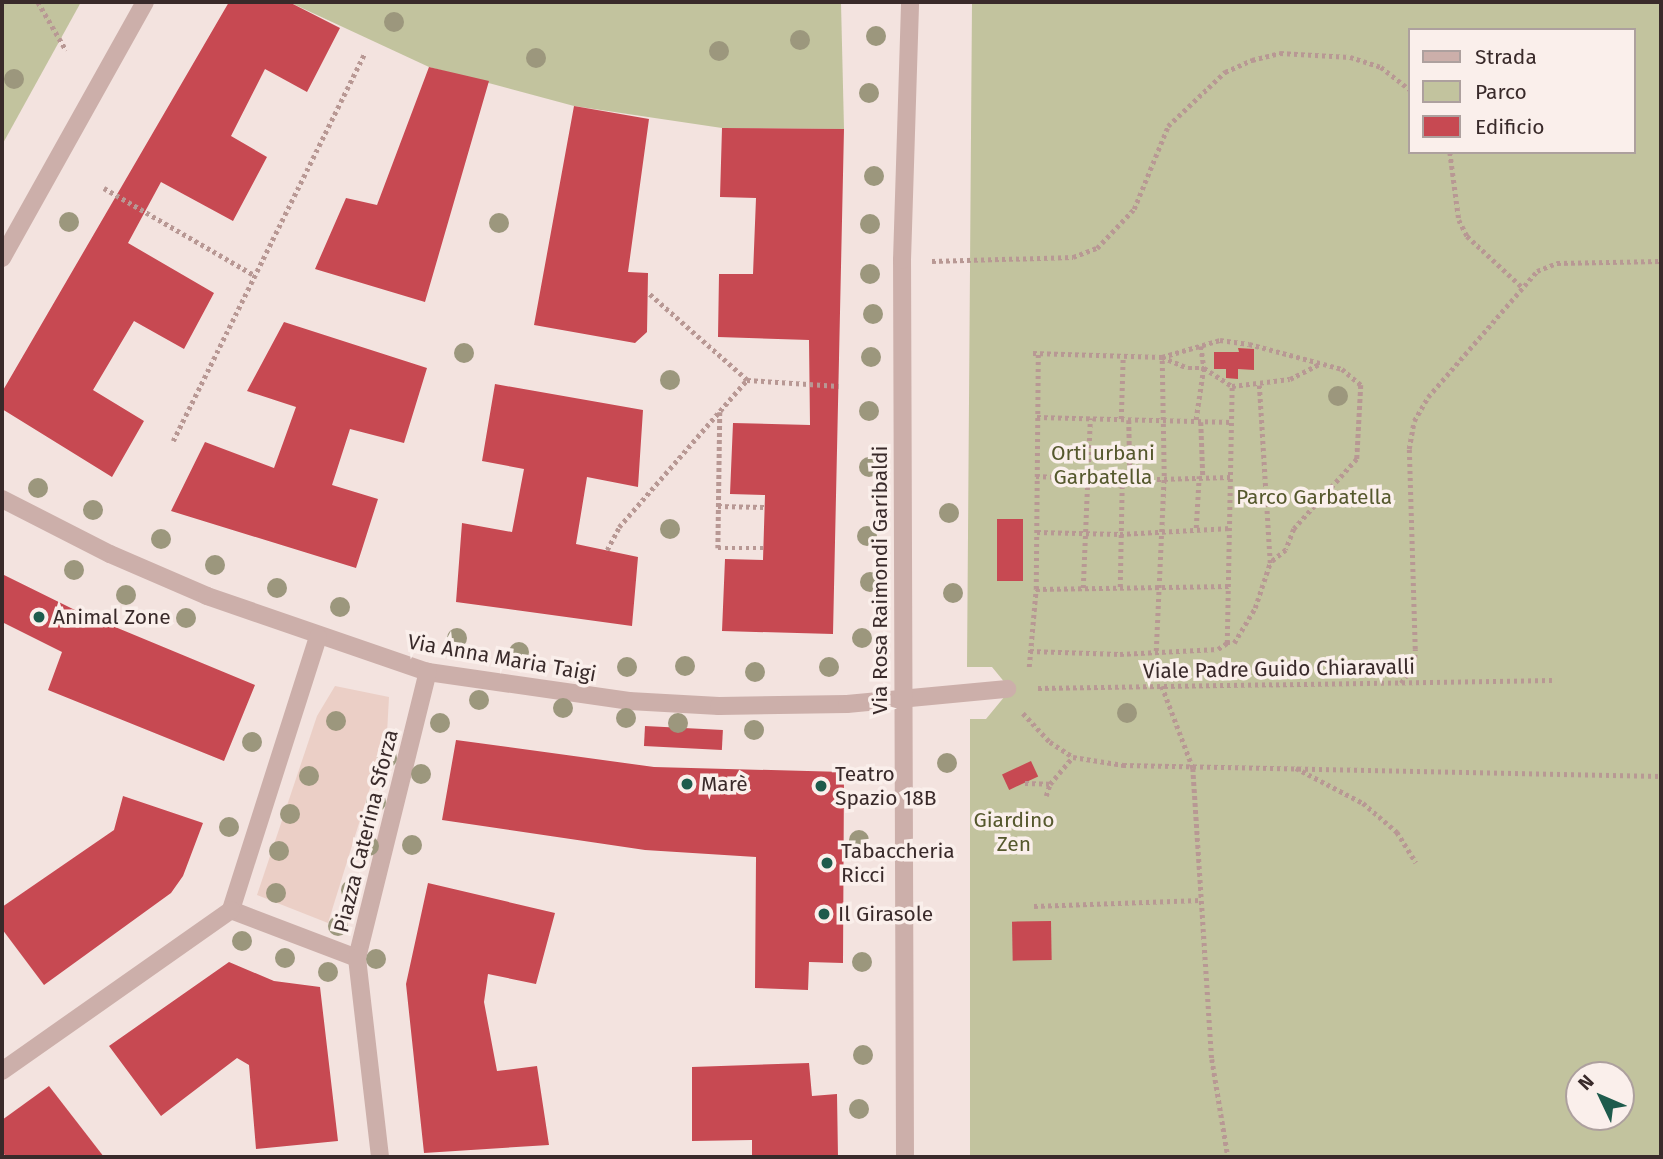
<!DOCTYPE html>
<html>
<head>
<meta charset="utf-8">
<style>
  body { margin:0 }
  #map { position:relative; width:1663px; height:1159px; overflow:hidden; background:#f3e3df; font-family:"Fira Sans",sans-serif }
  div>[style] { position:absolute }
  .green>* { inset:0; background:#c2c39e }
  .plaza>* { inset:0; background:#ebcfc6 }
  .building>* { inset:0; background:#c74952; transform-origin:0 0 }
  .path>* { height:4.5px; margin-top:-2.25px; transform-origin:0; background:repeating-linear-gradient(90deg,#b89894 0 3.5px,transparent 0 7px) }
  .minor>* { height:18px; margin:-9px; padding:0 9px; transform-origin:9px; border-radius:9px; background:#ccafaa }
  .trees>* { width:20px; height:20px; margin:-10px; border-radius:50%; background:#9c977d }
  .dots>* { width:19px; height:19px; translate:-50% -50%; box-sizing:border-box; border:4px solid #faefeb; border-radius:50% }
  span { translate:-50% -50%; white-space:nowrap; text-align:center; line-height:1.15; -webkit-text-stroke:7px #faefeb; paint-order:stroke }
  .park-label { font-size:21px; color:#55582d }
  .street-label { font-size:21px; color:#392a2a }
  .poi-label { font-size:21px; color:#392a2a }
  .left { translate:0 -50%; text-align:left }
  .frame { position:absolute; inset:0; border:4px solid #392a2a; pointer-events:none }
  .legend { position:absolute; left:1408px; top:28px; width:228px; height:126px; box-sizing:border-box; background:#faefeb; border:2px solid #ada09e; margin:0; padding:9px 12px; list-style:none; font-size:21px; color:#392a2a }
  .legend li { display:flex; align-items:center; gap:14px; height:35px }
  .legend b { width:35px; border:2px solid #ada09e }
  .north { position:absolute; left:1565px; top:1061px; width:70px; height:70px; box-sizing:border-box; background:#faefeb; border:2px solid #ada09e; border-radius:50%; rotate:314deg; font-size:19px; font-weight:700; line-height:28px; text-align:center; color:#392a2a }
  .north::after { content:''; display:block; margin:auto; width:24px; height:32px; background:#1e5b4c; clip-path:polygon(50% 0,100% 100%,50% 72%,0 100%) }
</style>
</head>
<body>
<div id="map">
  <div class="green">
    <div style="clip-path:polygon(2px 2px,81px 2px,2px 145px)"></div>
    <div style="clip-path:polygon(289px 2px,841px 3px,844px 129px,722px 128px,574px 106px,429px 67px)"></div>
    <div style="clip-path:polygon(evenodd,972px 2px,1661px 2px,1661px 1157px,970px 1157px,970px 719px,986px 719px,1005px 696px,1006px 684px,992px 667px,967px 667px,972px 2px,1409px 30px,1633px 30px,1633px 152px,1409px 152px,1409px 30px,972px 2px,1579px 1075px,1621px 1075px,1621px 1117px,1579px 1117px,1579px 1075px)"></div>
  </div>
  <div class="plaza">
    <div style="clip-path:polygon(335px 686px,389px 697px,387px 733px,328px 923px,257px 895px,317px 716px)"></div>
  </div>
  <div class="building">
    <div style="clip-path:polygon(229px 2px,289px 2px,340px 28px,307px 92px,265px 69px,231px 136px,267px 157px,233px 221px,161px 182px,128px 243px,214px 293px,184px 349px,134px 321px,93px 390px,144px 421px,112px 477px,2px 409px,2px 392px)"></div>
    <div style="clip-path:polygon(429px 67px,489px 81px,425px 302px,315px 269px,346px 198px,377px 205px)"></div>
    <div style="clip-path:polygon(574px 106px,649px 119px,628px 272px,648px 273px,647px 332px,635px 343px,534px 325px)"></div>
    <div style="clip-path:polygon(722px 128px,844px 129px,833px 634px,722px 631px,725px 559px,763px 560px,765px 495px,730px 494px,733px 423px,810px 425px,809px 340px,718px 337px,719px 274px,753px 274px,756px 198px,720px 197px)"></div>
    <div style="clip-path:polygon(284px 322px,427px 368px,404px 443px,350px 429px,332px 485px,378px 499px,356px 568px,171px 511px,205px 442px,274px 468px,296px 407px,247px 391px)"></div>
    <div style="clip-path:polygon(1238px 348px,1254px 349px,1254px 370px,1238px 369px,1238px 379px,1226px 378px,1226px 369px,1214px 369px,1214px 352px,1239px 352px)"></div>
    <div style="clip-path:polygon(495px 384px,643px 410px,638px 487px,587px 477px,576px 544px,638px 557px,632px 626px,456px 602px,462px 523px,512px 532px,524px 469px,482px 461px)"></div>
    <div style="left:997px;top:519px;width:26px;height:62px"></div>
    <div style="clip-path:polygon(2px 574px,79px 612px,255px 685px,224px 761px,48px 690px,62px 652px,2px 622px)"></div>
    <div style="left:645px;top:726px;width:78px;height:20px;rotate:3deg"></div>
    <div style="clip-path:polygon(456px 740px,654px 767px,844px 772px,843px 963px,809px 962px,808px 990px,755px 988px,756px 857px,645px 850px,442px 820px)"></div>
    <div style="left:1031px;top:761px;width:17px;height:32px;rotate:65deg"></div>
    <div style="clip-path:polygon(123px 796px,203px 823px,183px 876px,171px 893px,44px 985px,2px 929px,2px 907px,114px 830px)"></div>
    <div style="clip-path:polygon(428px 883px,555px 913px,536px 984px,488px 974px,484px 1002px,497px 1071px,537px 1066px,549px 1145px,424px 1153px,406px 984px)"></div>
    <div style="left:1051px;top:921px;width:39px;height:39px;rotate:89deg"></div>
    <div style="clip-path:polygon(229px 962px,274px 981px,320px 987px,338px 1141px,256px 1149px,249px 1065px,237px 1058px,161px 1116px,109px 1046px)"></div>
    <div style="clip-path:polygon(809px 1063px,812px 1096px,837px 1094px,838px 1157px,752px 1157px,752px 1140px,692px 1141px,692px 1067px)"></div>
    <div style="clip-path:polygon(49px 1086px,104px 1157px,6px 1157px,2px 1151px,2px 1120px)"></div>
  </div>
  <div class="path">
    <div style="left:38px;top:2px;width:56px;rotate:59.7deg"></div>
    <div style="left:1450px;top:152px;width:69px;rotate:82.5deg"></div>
    <div style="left:1459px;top:220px;width:18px;rotate:63deg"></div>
    <div style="left:1467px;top:236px;width:74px;rotate:42.8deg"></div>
    <div style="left:104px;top:188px;width:173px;rotate:30.1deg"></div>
    <div style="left:932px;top:261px;width:141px;rotate:-1.6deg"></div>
    <div style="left:1073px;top:257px;width:26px;rotate:-21deg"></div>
    <div style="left:1097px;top:248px;width:54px;rotate:-46.5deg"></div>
    <div style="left:1134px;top:209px;width:90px;rotate:-67.7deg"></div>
    <div style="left:1168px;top:126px;width:79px;rotate:-43.5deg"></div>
    <div style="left:1225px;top:72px;width:30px;rotate:-24deg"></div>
    <div style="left:1252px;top:60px;width:29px;rotate:-14deg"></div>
    <div style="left:1280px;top:53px;width:70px;rotate:3.3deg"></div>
    <div style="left:1350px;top:57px;width:33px;rotate:18deg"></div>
    <div style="left:1381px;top:67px;width:36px;rotate:38deg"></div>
    <div style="left:1201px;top:346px;width:22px;rotate:82deg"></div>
    <div style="left:1204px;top:368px;width:33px;rotate:33deg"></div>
    <div style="left:1232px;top:386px;width:58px;rotate:-6.9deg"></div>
    <div style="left:1290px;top:379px;width:34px;rotate:-27deg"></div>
    <div style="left:1033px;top:353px;width:129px;rotate:1.8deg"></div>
    <div style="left:1162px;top:357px;width:28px;rotate:23deg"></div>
    <div style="left:1188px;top:368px;width:16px"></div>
    <div style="left:1204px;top:368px;width:55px;rotate:98.4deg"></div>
    <div style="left:1162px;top:357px;width:60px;rotate:-16.3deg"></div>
    <div style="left:1220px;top:340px;width:29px;rotate:8deg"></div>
    <div style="left:1249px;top:344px;width:96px;rotate:15deg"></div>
    <div style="left:1342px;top:369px;width:25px;rotate:40deg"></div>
    <div style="left:1361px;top:385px;width:74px;rotate:93.1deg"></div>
    <div style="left:1357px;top:459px;width:94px;rotate:132deg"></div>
    <div style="left:1294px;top:529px;width:22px;rotate:111deg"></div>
    <div style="left:1286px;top:550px;width:21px;rotate:141deg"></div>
    <div style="left:747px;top:380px;width:92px;rotate:3.7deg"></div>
    <div style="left:720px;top:412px;width:136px;rotate:90.8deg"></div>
    <div style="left:718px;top:548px;width:45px"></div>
    <div style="left:1037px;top:417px;width:195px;rotate:1.5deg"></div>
    <div style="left:1121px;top:419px;width:62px;rotate:-88.2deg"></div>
    <div style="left:1129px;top:420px;width:59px;rotate:89deg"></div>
    <div style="left:1201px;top:422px;width:54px;rotate:87.9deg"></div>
    <div style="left:173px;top:441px;width:433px;rotate:-63.7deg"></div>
    <div style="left:1036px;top:476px;width:86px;rotate:2.7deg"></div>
    <div style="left:1122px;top:480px;width:109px;rotate:-1.6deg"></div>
    <div style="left:718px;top:506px;width:47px;rotate:1.2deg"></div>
    <div style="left:1196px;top:528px;width:52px;rotate:-86.7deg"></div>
    <div style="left:1037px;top:532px;width:83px;rotate:1.4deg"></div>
    <div style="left:1120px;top:534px;width:111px;rotate:-3.1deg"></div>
    <div style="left:607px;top:550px;width:26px;rotate:-62deg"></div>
    <div style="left:619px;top:527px;width:195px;rotate:-49deg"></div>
    <div style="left:747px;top:380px;width:132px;rotate:-138.7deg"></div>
    <div style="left:1120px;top:587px;width:107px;rotate:-88.9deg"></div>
    <div style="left:1083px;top:588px;width:170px;rotate:-87.6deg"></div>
    <div style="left:1036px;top:589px;width:194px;rotate:-0.9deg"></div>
    <div style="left:1227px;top:643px;width:7px"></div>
    <div style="left:1234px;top:643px;width:41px;rotate:-59deg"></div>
    <div style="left:1255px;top:608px;width:47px;rotate:-71.6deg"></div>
    <div style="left:1270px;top:563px;width:178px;rotate:-93.5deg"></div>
    <div style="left:1030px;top:651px;width:90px;rotate:1.9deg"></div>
    <div style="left:1120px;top:654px;width:98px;rotate:-2.9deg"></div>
    <div style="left:1218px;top:649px;width:11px;rotate:-34deg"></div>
    <div style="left:1227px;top:643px;width:257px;rotate:-88.9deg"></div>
    <div style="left:1156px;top:651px;width:175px;rotate:-87.4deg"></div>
    <div style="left:1164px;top:476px;width:119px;rotate:-91deg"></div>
    <div style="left:1029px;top:667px;width:78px;rotate:-84.9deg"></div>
    <div style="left:1036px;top:589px;width:235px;rotate:-89.5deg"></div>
    <div style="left:1401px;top:683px;width:22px;rotate:-54deg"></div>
    <div style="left:1414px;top:665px;width:16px;rotate:-86deg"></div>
    <div style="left:1415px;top:649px;width:200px;rotate:-91.7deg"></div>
    <div style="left:1409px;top:449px;width:28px;rotate:-80deg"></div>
    <div style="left:1414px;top:421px;width:28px;rotate:-60deg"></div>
    <div style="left:1428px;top:397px;width:167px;rotate:-49.1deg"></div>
    <div style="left:1537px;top:271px;width:22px;rotate:-22deg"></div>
    <div style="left:1557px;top:263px;width:104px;rotate:-1.1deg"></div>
    <div style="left:1162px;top:686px;width:88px;rotate:69.3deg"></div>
    <div style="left:1193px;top:768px;width:292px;rotate:86.3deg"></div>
    <div style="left:1212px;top:1059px;width:99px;rotate:80.7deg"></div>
    <div style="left:1038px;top:688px;width:514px;rotate:-0.89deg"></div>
    <div style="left:1023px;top:713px;width:40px;rotate:47deg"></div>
    <div style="left:1050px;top:742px;width:27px;rotate:33deg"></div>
    <div style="left:1073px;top:757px;width:51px;rotate:9.1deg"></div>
    <div style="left:1123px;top:765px;width:538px;rotate:1.17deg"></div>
    <div style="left:1296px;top:768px;width:76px;rotate:27.6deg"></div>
    <div style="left:1363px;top:803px;width:45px;rotate:40.5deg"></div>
    <div style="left:1397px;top:832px;width:36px;rotate:58deg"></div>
    <div style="left:1025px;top:783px;width:25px;rotate:2deg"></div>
    <div style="left:1046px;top:796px;width:13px;rotate:-72deg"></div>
    <div style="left:1050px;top:784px;width:35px;rotate:-50deg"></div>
    <div style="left:1034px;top:906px;width:167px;rotate:-2.1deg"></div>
  </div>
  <div class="minor">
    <div style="left:2px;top:258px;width:293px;rotate:-60.8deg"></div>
    <div style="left:2px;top:499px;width:121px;rotate:27deg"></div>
    <div style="left:110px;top:554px;width:106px;rotate:23.4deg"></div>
    <div style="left:207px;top:596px;width:234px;rotate:19deg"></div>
    <div style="left:428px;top:672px;width:203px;rotate:8.2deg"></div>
    <div style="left:629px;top:701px;width:90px;rotate:3.2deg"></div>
    <div style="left:719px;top:706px;width:128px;rotate:-0.9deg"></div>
    <div style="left:847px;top:704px;width:161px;rotate:-5.4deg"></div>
    <div style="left:318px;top:637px;width:287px;rotate:107.7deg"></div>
    <div style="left:231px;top:910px;width:135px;rotate:20.9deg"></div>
    <div style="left:357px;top:958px;width:295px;rotate:-76.1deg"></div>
    <div style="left:357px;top:958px;width:200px;rotate:83.4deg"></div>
    <div style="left:2px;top:1071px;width:280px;rotate:-35.1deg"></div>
    <div style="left:905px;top:1157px;width:897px;rotate:-90.19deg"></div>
    <div style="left:902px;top:260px;width:258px;rotate:-88.2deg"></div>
  </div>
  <div class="trees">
    <div style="left:394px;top:22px"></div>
    <div style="left:876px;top:36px"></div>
    <div style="left:800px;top:40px"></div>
    <div style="left:719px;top:51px"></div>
    <div style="left:536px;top:58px"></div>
    <div style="left:14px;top:79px"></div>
    <div style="left:869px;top:93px"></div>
    <div style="left:874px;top:176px"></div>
    <div style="left:69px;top:222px"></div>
    <div style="left:499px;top:223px"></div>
    <div style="left:870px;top:224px"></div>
    <div style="left:870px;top:274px"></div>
    <div style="left:873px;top:314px"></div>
    <div style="left:464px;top:353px"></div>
    <div style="left:871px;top:357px"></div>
    <div style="left:670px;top:380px"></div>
    <div style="left:1338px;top:396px"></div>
    <div style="left:869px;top:411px"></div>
    <div style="left:869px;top:467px"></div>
    <div style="left:38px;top:488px"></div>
    <div style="left:93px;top:510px"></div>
    <div style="left:949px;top:513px"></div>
    <div style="left:670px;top:529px"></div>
    <div style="left:867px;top:536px"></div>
    <div style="left:161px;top:539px"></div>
    <div style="left:215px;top:565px"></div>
    <div style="left:74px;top:570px"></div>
    <div style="left:870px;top:582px"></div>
    <div style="left:277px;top:588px"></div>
    <div style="left:953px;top:593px"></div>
    <div style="left:126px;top:595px"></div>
    <div style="left:340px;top:607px"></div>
    <div style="left:186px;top:618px"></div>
    <div style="left:457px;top:638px"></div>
    <div style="left:862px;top:638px"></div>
    <div style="left:519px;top:652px"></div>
    <div style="left:685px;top:666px"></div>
    <div style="left:627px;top:667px"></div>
    <div style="left:829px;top:667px"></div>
    <div style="left:755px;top:672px"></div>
    <div style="left:479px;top:700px"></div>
    <div style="left:563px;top:708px"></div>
    <div style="left:1127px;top:713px"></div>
    <div style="left:626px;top:718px"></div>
    <div style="left:336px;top:721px"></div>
    <div style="left:440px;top:723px"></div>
    <div style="left:678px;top:723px"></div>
    <div style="left:754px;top:730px"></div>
    <div style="left:252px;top:742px"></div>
    <div style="left:387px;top:758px"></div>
    <div style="left:947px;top:763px"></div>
    <div style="left:421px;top:774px"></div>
    <div style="left:309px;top:776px"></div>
    <div style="left:376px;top:802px"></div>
    <div style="left:290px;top:814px"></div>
    <div style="left:229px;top:827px"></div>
    <div style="left:859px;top:840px"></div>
    <div style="left:412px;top:845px"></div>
    <div style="left:369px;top:846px"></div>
    <div style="left:279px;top:851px"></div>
    <div style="left:351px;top:890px"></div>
    <div style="left:276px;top:893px"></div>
    <div style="left:338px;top:926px"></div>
    <div style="left:242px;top:941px"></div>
    <div style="left:285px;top:958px"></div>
    <div style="left:376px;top:959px"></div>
    <div style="left:862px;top:962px"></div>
    <div style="left:328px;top:972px"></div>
    <div style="left:863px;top:1055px"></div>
    <div style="left:859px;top:1109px"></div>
  </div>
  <div class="dots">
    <div style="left:39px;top:617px;background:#1e5b4c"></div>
    <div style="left:687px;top:784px;background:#1e5b4c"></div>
    <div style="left:821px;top:786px;background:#1e5b4c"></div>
    <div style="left:827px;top:863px;background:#1e5b4c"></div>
    <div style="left:824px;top:914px;background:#1e5b4c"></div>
  </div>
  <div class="park-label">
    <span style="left:1103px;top:465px">Orti urbani<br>Garbatella</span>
    <span style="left:1314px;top:497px">Parco Garbatella</span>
    <span style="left:1014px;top:832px">Giardino<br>Zen</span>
  </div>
  <div class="street-label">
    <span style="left:880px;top:580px;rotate:-90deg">Via Rosa Raimondi Garibaldi</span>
    <span style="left:502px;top:658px;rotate:10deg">Via Anna Maria Taigi</span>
    <span style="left:1279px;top:669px;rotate:-1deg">Viale Padre Guido Chiaravalli</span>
    <span style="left:366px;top:831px;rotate:-76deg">Piazza Caterina Sforza</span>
  </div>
  <div class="poi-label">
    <span class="left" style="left:53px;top:617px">Animal Zone</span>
    <span class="left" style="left:835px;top:786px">Teatro<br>Spazio 18B</span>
    <span class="left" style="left:701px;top:784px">Marè</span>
    <span class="left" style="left:841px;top:863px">Tabaccheria<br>Ricci</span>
    <span class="left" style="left:838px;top:914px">Il Girasole</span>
  </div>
  <div class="frame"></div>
  <ul class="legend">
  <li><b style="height:9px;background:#ccafaa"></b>Strada</li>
  <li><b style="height:19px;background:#c2c39e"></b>Parco</li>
  <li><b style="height:19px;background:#c74952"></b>Edificio</li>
  </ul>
  <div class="north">N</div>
</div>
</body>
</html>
